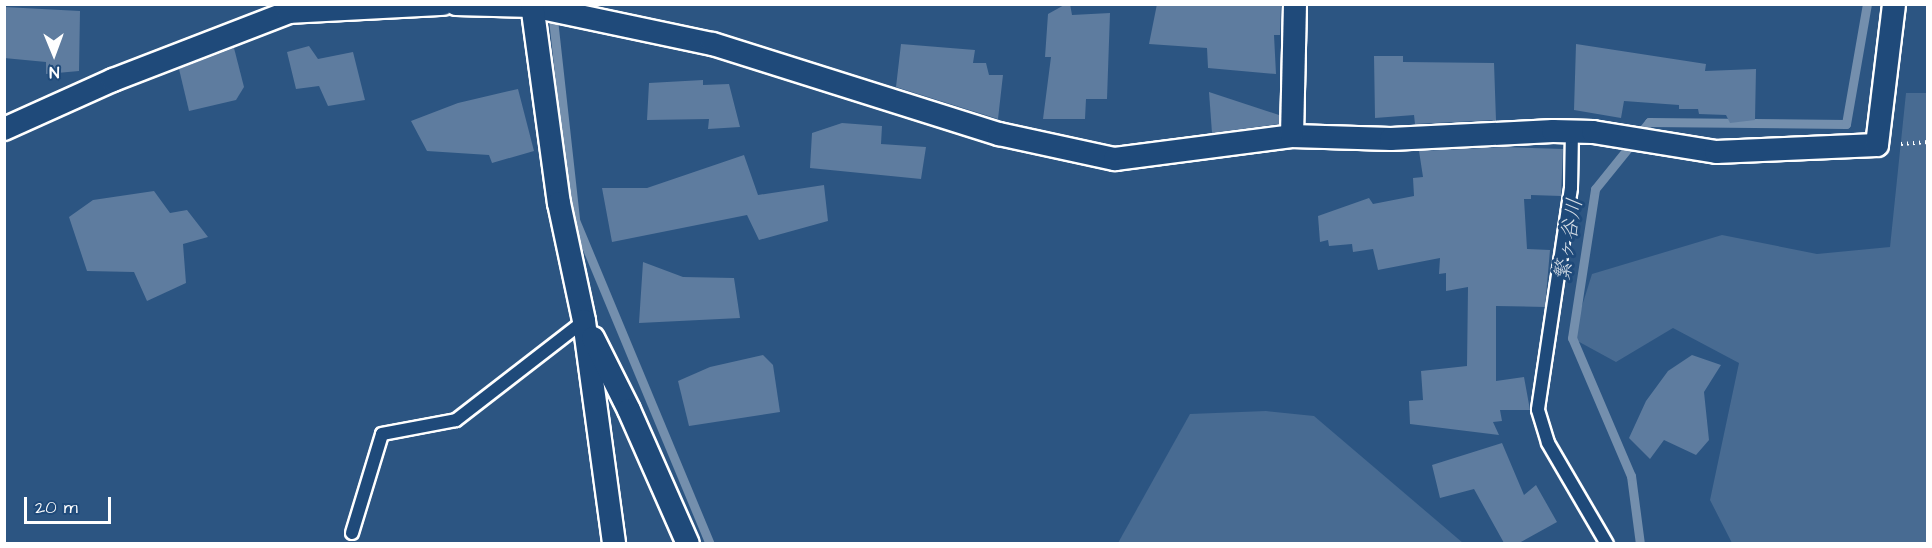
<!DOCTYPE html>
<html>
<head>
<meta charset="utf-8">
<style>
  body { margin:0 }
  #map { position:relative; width:1932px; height:548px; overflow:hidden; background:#2c5582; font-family:"Architects Daughter","Klee One",sans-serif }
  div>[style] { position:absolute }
  .green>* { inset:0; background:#486b92 }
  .stream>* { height:9px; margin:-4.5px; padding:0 4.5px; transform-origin:4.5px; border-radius:4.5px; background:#748fad }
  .building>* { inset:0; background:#5e7c9f }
  .path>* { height:4px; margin-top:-2px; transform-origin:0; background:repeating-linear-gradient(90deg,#fff 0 1.5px,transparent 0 6px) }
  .roads { filter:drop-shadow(2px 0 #fff) drop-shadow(-2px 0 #fff) drop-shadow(0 2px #fff) drop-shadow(0 -2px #fff) }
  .lane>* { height:12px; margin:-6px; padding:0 6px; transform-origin:6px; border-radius:6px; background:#1f4a7a }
  .street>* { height:22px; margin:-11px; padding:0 11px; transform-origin:11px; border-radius:11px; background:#1f4a7a }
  span { translate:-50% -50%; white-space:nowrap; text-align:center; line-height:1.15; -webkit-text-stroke:6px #1f4a7a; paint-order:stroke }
  .water-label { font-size:21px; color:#d5dde6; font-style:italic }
  .frame { position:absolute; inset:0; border:6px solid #fff; pointer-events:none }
  .north { position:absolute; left:24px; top:24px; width:60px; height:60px; -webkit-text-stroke:4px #1f4a7a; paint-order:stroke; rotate:179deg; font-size:16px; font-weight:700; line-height:24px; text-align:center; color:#fff }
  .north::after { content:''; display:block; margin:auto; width:21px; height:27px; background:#fff; clip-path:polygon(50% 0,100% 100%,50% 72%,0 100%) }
  .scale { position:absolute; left:24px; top:497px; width:87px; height:27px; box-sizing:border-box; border:3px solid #fff; border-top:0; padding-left:8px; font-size:18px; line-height:21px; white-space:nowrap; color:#fff; -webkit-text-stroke:4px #1f4a7a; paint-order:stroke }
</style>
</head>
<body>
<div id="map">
  <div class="green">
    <div style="clip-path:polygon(1906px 93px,1928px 93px,1927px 543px,1732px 543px,1710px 500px,1739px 363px,1673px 328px,1616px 362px,1572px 338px,1592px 274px,1722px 235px,1817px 254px,1890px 247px)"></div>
    <div style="clip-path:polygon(1266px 411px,1314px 416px,1463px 543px,1118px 543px,1190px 414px)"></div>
  </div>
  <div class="stream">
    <div style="left:552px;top:10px;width:211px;rotate:83.7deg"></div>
    <div style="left:575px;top:220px;width:351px;rotate:67.4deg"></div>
    <div style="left:1640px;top:544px;width:69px;rotate:-97.5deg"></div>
    <div style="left:1631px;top:476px;width:150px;rotate:-113.1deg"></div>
    <div style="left:1572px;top:338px;width:151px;rotate:-81.2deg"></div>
    <div style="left:1595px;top:189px;width:86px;rotate:-51.1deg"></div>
    <div style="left:1649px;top:122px;width:197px;rotate:0.6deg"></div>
    <div style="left:1846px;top:124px;width:122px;rotate:-80.1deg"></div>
  </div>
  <div class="building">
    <div style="clip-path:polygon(1066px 4px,1070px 4px,1072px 15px,1110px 13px,1107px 99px,1086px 99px,1085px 119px,1043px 119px,1051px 57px,1045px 57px,1048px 14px)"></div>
    <div style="clip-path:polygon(1157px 4px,1281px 4px,1280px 35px,1274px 35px,1276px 74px,1208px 68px,1207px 48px,1149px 44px)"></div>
    <div style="clip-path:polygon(4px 7px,80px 11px,79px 71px,46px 74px,46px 62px,4px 58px)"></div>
    <div style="clip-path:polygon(901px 44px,975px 50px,973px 63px,986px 63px,989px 75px,1003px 75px,998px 119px,896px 87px)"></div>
    <div style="clip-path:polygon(1576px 44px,1706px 64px,1705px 71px,1756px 69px,1755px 120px,1730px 123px,1726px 115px,1699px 114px,1698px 109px,1679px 109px,1679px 105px,1624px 101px,1621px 118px,1574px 110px)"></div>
    <div style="clip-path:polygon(309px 46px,318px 59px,353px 52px,365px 100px,328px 106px,319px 86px,296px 89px,287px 52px)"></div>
    <div style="clip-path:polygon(234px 48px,244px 87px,236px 100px,189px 111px,179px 69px)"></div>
    <div style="clip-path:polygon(1374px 56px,1403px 56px,1403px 62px,1494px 63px,1496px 120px,1415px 124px,1414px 115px,1375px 118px)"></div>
    <div style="clip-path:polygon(703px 80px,703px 85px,729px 84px,740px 127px,708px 129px,709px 119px,647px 120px,649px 83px)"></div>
    <div style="clip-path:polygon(518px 89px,534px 151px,492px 163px,489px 155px,427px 151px,411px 121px,458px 103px)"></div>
    <div style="clip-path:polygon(1209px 92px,1279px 115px,1279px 124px,1212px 133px)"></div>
    <div style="clip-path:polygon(842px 123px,882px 126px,881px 144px,926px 147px,921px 179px,810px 168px,812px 133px)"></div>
    <div style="clip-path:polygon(1503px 147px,1563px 149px,1561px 196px,1531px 195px,1531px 199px,1524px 199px,1527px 249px,1550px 250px,1545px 307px,1496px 306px,1496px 381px,1524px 377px,1530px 410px,1500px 410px,1502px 421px,1493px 422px,1499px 435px,1410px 424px,1409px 401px,1423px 400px,1421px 371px,1467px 366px,1468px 287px,1446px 291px,1446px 273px,1439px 274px,1440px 258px,1378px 270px,1373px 249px,1353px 252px,1352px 244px,1329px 246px,1328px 240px,1320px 242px,1318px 216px,1369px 198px,1373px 204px,1414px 196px,1413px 178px,1423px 177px,1419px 151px)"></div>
    <div style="clip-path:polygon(744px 155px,758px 195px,824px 185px,828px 221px,759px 240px,747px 215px,612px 242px,602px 188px,647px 188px)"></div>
    <div style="clip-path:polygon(154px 191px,170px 213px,187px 210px,208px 237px,183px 244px,186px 283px,147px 301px,134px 272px,87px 271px,69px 217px,93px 200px)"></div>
    <div style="clip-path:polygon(643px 262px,683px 277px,734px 278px,740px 318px,639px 323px)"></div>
    <div style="clip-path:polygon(763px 355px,773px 365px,780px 412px,689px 426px,678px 381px,710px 367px)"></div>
    <div style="clip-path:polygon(1692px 355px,1721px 365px,1704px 392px,1709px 440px,1696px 455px,1664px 440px,1650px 459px,1629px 438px,1646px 401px,1668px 371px)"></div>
    <div style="clip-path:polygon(1502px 443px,1524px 495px,1536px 485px,1557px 522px,1519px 543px,1504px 543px,1474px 489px,1440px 498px,1432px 465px)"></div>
  </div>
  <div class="path">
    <div style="left:1901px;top:144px;width:27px;rotate:-4deg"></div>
  </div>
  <div class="roads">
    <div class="lane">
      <div style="left:1572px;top:131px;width:57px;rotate:91deg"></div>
      <div style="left:1571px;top:188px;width:224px;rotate:98.5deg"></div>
      <div style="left:1538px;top:410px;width:34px;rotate:73deg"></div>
      <div style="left:1548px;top:443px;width:117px;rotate:59.7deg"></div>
      <div style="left:352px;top:533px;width:103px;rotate:-73.1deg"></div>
      <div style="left:382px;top:434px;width:75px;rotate:-10.7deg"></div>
      <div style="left:456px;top:420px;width:162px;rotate:-37.7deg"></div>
    </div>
    <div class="street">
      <div style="left:456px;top:4px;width:76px;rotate:1.5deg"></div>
      <div style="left:532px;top:6px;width:185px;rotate:11.9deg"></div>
      <div style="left:713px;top:44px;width:300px;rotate:17.5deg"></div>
      <div style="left:999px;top:134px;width:119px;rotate:12.2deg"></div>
      <div style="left:1115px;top:159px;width:178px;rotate:-7.4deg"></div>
      <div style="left:1292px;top:136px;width:99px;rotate:1.7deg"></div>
      <div style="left:1391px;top:139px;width:162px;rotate:-2.8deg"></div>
      <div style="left:1553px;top:131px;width:40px;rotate:1.4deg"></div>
      <div style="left:1593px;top:132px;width:125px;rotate:9.2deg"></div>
      <div style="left:1716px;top:152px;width:161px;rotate:-2.5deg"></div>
      <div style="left:1877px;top:145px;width:142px;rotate:-83.1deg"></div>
      <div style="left:532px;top:4px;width:201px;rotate:82.3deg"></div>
      <div style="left:559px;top:203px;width:121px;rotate:78deg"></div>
      <div style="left:584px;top:321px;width:225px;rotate:82.3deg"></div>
      <div style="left:4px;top:129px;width:120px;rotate:-24.2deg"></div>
      <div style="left:113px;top:80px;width:189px;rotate:-21.1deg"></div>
      <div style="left:289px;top:12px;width:154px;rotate:-3deg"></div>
      <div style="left:1292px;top:136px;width:132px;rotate:-88.7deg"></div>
      <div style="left:593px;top:338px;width:80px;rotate:63.4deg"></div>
      <div style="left:629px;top:410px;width:146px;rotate:66.2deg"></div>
    </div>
  </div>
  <div class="water-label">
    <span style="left:1569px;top:240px;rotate:-81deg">繁ヶ谷川</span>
  </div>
  <div class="frame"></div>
  <div class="north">N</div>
  <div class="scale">20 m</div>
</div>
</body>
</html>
